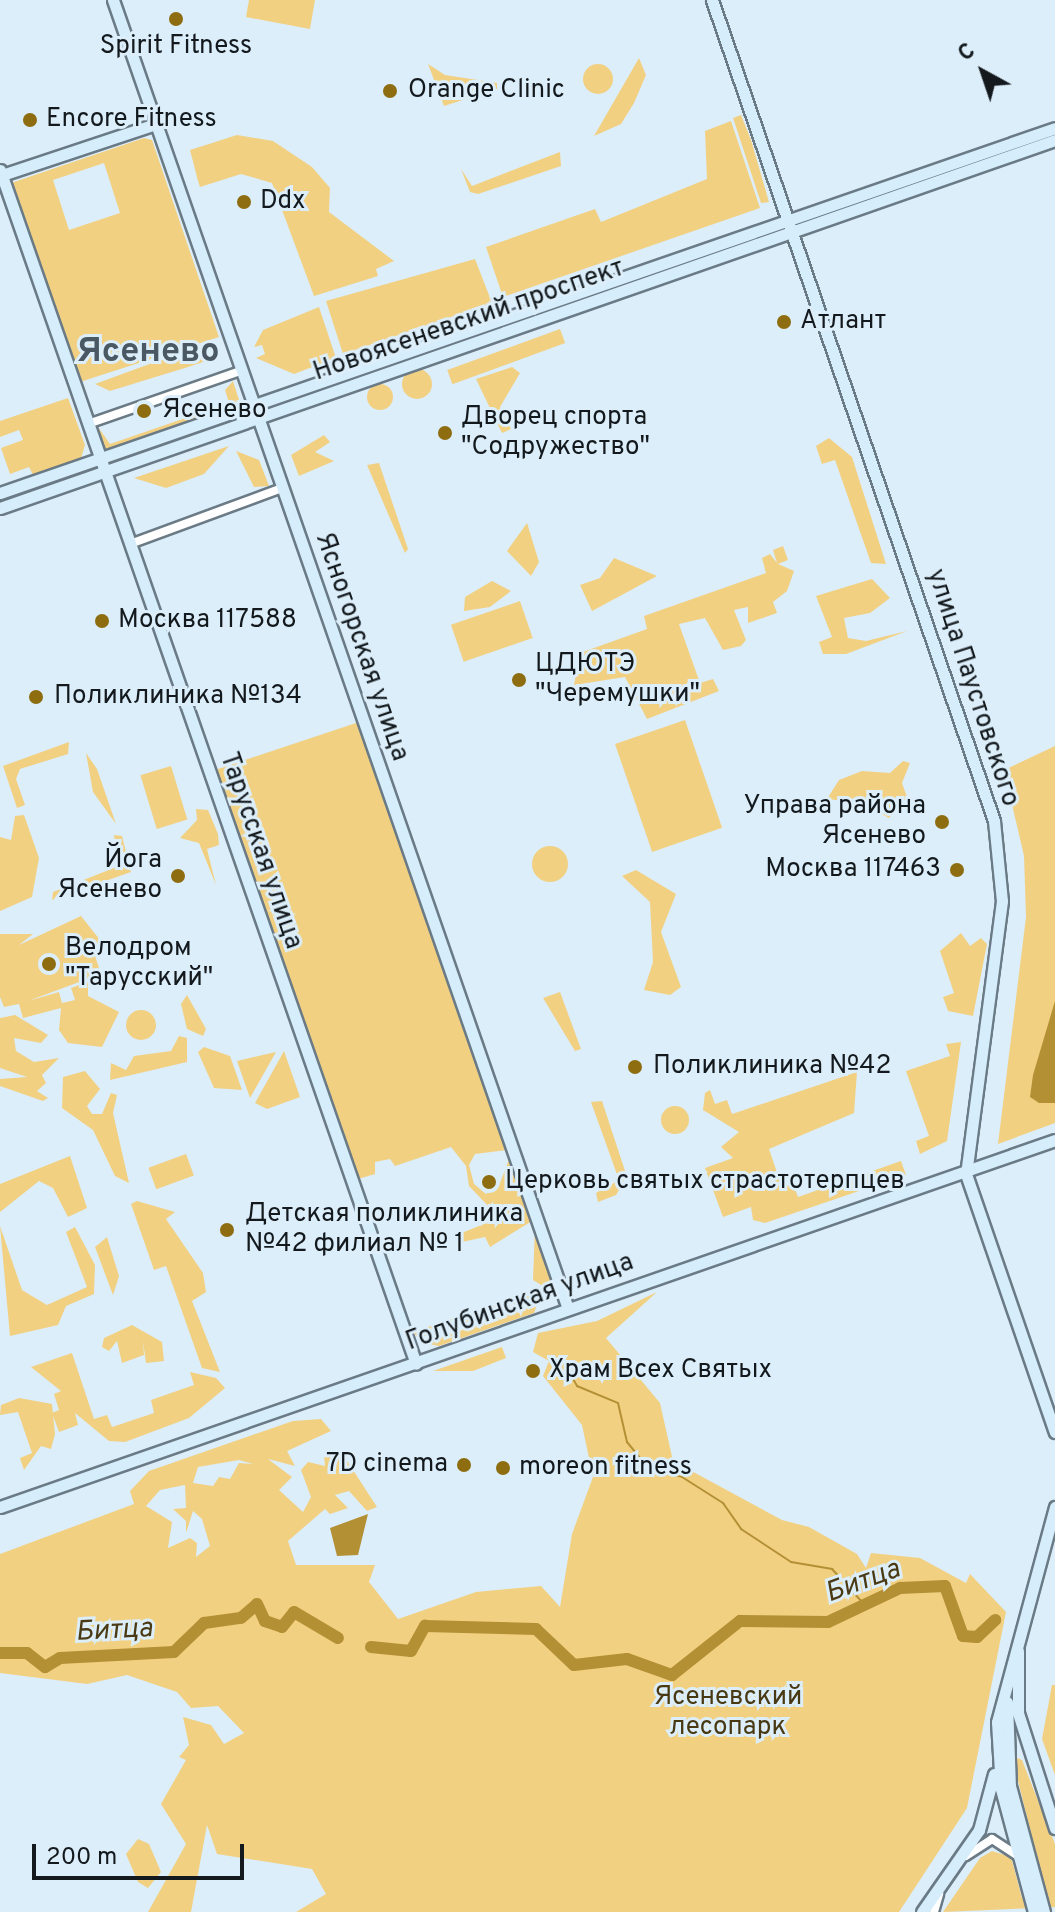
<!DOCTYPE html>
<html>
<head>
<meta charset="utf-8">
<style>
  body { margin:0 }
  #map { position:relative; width:1055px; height:1912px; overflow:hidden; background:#dceefa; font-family:Overpass,sans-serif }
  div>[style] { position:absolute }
  .green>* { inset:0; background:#f2d082; transform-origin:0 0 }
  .round { border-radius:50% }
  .water>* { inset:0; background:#b49035 }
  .stream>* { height:2px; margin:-1px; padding:0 1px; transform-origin:1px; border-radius:1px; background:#b49035 }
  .river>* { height:12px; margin:-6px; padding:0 6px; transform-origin:6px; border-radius:6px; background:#b49035 }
  .roads { filter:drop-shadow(2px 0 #6b7b86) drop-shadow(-2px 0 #6b7b86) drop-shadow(0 2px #6b7b86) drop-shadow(0 -2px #6b7b86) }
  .street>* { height:8px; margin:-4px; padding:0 4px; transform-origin:4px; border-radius:4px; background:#fff }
  .secondary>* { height:11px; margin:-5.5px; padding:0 5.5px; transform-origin:5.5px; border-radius:5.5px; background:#d6edfc }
  .dots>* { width:22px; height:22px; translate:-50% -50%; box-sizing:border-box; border:4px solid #dceefa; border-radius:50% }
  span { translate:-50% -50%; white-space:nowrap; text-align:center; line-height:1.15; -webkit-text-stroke:6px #dceefa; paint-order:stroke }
  .poi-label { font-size:26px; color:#13191d }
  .left { translate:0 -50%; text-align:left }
  .right { translate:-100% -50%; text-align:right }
  .street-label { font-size:26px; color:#13191d }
  .park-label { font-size:26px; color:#493913 }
  .water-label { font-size:28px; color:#4a3a14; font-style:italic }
  .district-label { font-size:34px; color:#495863; font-weight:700 }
  .north { position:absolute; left:943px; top:32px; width:80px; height:80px; -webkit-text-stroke:6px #dceefa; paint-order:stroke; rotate:320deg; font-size:22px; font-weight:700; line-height:32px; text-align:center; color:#13191d }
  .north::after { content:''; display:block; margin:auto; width:28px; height:36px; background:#13191d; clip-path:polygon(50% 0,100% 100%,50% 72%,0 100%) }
  .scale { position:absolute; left:32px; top:1844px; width:212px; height:36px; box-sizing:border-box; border:4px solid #13191d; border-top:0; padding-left:10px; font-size:24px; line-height:28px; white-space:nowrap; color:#13191d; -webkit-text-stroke:6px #dceefa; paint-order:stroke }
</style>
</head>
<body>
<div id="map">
  <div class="green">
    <div style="clip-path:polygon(249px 0,315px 0,310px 29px,246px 17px)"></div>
    <div style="clip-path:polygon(639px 58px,646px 75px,634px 103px,621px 124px,594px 136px)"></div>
    <div style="clip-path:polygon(428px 64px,445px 75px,497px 83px,497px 89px,444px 106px)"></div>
    <div class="round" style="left:583px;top:64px;width:30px;height:30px"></div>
    <div style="clip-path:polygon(741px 115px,751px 140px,769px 202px,761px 203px,733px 118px)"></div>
    <div style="clip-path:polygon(731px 121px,760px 208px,503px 297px,486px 247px,595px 209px,601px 222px,707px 179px,705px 131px)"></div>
    <div style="clip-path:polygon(237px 135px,273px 141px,312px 167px,330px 188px,329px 212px,394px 261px,376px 269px,378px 276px,314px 296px,272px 183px,241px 174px,200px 187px,198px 181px,190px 150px)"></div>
    <div style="clip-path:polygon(evenodd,144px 138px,152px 140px,219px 337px,80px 382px,11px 183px,144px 138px,104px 163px,120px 213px,69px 230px,53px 180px,104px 163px)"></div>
    <div style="clip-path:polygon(560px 152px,561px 166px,478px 194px,470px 192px,461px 169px,472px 186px)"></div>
    <div style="clip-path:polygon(475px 259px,492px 303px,343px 354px,326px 301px)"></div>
    <div style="clip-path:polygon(319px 307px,336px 358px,294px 374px,256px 358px,265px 354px,262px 345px,254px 347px,263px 330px)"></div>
    <div style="left:560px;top:329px;width:15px;height:120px;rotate:70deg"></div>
    <div style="clip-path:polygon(212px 341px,203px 362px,188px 367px,110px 391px,95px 384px)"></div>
    <div style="clip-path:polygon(512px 367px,520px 373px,500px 407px,511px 429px,502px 433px,476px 379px)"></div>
    <div class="round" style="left:402px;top:369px;width:30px;height:30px"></div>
    <div style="clip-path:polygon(233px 381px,240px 403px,108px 449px,100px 446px,98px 427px,110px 444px,229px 403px,225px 390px)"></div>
    <div class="round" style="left:367px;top:384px;width:26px;height:26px"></div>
    <div style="clip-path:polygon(68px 398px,85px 445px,81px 458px,33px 475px,29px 467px,10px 474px,1px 448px,23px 440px,19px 430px,0 437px,0 421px)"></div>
    <div style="clip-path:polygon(324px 435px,330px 442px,315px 452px,334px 461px,299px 476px,291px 455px)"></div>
    <div style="clip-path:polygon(829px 438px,852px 457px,886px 564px,871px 563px,835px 460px,822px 464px,816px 446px)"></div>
    <div style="clip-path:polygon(229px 446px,204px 474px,166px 488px,134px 478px)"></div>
    <div style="clip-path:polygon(236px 451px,259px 460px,269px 486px,254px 487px)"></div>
    <div style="clip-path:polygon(379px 463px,408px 549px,405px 553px,367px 465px)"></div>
    <div style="clip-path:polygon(527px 523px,539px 562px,531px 576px,507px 551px)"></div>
    <div style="clip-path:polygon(783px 546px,788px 560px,778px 564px,794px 571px,787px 591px,773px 602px,777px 613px,748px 623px,748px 607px,734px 610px,746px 640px,741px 646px,723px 650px,705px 618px,679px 624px,700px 683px,713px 679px,719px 691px,647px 719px,625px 677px,574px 685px,580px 653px,647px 629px,644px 616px,766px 573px,762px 558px,770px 554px,777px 563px,773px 550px)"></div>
    <div style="clip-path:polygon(614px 558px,657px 576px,592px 611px,580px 585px,600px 578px)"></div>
    <div style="clip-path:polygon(872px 579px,890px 598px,870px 613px,844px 618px,848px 638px,866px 641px,907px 631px,846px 654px,823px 654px,819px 642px,832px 637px,816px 596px)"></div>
    <div style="clip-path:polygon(492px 581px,511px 591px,490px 607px,464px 611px,465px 597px)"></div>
    <div style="left:520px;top:601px;width:39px;height:73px;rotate:71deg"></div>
    <div style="left:685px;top:720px;width:114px;height:74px;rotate:71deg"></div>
    <div style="clip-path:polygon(359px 722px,507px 1150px,475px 1154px,469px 1165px,474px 1184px,486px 1194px,500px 1183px,510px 1157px,532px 1221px,490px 1247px,485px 1237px,462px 1242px,459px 1234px,489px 1222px,491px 1209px,469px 1186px,466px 1166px,451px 1147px,395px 1166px,390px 1159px,375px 1162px,375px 1174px,358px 1179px,215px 770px)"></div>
    <div style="clip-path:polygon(69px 742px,68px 754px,20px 769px,16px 779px,25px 805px,17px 808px,3px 766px)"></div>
    <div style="clip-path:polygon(1055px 746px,1055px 1123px,998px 1144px,1026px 917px,1024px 856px,1004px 770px)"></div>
    <div style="clip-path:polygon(86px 753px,97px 769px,116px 824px,93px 792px)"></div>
    <div style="clip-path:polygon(903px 761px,910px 763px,902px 783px,907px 797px,889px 818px,862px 803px,827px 799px,839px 780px,862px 771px,890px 773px)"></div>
    <div style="left:171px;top:766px;width:56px;height:32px;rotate:73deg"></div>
    <div style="clip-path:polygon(196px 809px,208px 810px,218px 834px,219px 845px,207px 849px,216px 885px,199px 843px,180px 838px,197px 820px)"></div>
    <div style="clip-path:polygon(24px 815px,39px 858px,32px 897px,0 911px,0 837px,11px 840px,15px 816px)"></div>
    <div style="clip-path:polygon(114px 835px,122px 836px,131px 872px,52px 900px,53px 892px,119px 866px)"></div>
    <div class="round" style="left:532px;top:846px;width:36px;height:36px"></div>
    <div style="clip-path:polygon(636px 870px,676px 894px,661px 932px,681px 987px,670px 995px,644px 990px,653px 962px,650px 902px,622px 876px)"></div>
    <div style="clip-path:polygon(81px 916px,100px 940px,94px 953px,101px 974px,28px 1001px,59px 992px,62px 1003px,75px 1000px,71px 988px,88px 982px,88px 996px,119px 1012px,102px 1047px,68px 1043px,59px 1030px,61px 1008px,23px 1018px,19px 1004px,4px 1007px,0 997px,0 934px,33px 934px,19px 945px)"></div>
    <div style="clip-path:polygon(961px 933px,970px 946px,981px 938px,987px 944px,973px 1016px,948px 1011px,943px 997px,954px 993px,940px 951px)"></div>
    <div style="clip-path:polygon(560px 992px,581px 1049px,575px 1051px,543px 998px)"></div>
    <div style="clip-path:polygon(187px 995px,206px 1029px,203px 1036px,187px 1029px,181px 1004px)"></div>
    <div class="round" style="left:126px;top:1010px;width:30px;height:30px"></div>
    <div style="clip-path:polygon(15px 1015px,48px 1035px,41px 1043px,14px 1038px,16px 1051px,34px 1062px,59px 1058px,42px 1075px,46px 1083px,37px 1091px,48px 1098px,43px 1101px,0 1086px,0 1079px,27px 1077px,0 1068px,0 1018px)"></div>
    <div style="clip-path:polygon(179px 1036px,187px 1038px,187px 1062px,110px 1080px,111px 1063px,126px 1070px,134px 1056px,171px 1051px)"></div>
    <div style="clip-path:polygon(961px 1042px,947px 1141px,920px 1154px,916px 1141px,929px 1136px,906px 1071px,950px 1056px,946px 1044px)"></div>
    <div style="clip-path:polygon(204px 1047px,230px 1056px,242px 1090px,214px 1088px,198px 1052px)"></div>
    <div style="clip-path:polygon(284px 1051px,300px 1097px,267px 1109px,255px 1103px)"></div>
    <div style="clip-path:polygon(276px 1052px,250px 1098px,237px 1061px)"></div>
    <div style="clip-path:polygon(85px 1071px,100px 1089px,87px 1106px,92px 1114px,102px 1114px,111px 1093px,117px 1095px,113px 1113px,129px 1183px,115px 1176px,93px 1130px,62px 1108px,63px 1077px)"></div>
    <div style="clip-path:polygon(857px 1072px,854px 1113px,769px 1149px,782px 1187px,793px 1184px,798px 1197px,901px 1161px,906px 1175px,765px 1223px,753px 1220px,751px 1207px,723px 1217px,705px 1168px,733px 1158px,721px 1147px,739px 1132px,703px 1110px,705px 1093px,710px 1090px,715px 1104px,727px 1100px,732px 1114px)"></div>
    <div style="clip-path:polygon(602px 1101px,627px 1177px,616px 1195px,598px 1202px,596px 1193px,619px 1180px,591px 1102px)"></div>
    <div class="round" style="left:661px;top:1106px;width:28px;height:28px"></div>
    <div style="left:186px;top:1154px;width:23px;height:40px;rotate:70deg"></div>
    <div style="clip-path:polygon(70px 1156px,87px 1208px,68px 1217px,53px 1188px,39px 1181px,0 1212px,0 1184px)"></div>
    <div style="clip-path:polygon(137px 1201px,175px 1212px,166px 1219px,203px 1273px,206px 1292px,192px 1301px,220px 1372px,202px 1368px,166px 1266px,154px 1270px,131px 1204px)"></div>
    <div style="clip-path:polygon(0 1226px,22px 1290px,47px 1305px,87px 1287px,66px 1232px,75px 1227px,95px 1265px,94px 1294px,66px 1306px,58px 1325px,10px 1336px)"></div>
    <div style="clip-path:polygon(535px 1227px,554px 1284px,549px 1290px,533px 1280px)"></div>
    <div style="clip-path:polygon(107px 1237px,119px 1276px,113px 1295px,95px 1247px)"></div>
    <div style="clip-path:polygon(evenodd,657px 1292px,606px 1338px,660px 1403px,673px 1461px,782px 1520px,809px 1527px,857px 1554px,866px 1568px,871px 1553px,920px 1558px,966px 1583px,970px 1574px,1006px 1612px,967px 1808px,899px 1912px,296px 1912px,326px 1894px,312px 1869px,217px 1854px,207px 1825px,191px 1912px,148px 1912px,186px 1844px,161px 1804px,186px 1760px,179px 1757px,189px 1745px,183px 1717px,211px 1725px,224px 1744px,244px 1733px,218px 1706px,191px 1708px,177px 1692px,127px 1675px,87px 1684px,0 1673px,0 1554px,134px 1504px,130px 1491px,149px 1471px,293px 1421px,321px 1419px,331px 1431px,287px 1451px,295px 1466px,268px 1459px,292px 1477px,279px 1490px,303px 1512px,311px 1497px,301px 1470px,308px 1462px,325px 1466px,324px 1456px,340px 1450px,377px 1507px,367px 1511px,349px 1491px,335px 1495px,348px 1508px,330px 1514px,325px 1509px,288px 1541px,296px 1565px,375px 1565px,369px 1582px,398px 1619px,476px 1592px,541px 1586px,560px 1607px,572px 1534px,593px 1477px,582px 1425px,543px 1376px,549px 1361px,533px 1352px,538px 1333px,597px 1321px,657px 1292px,239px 1460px,253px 1464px,239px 1463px,230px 1479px,219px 1477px,213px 1486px,193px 1483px,198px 1467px,239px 1460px,657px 1292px,185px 1485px,186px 1508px,173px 1509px,186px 1521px,186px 1533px,193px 1511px,202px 1519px,210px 1546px,196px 1557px,197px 1543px,190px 1538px,168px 1548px,172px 1522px,146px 1506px,160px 1490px,185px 1485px)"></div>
    <div style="clip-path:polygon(526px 1295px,534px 1300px,419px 1338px,412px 1332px)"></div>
    <div style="clip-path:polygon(537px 1305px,534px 1313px,439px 1346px,424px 1343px)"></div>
    <div style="clip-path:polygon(132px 1325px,162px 1342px,164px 1361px,146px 1363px,143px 1341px,144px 1355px,122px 1363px,117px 1341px,109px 1351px,102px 1347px,104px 1338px)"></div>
    <div style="clip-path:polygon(502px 1347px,506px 1358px,473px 1371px,433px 1371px)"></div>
    <div style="clip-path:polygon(72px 1353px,94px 1419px,107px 1415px,112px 1427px,154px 1413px,151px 1400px,194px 1385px,190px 1372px,216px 1378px,225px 1388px,189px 1418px,125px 1442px,109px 1441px,75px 1413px,78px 1425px,59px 1432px,52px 1413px,59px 1410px,54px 1394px,61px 1391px,31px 1367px)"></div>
    <div style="clip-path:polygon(19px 1398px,52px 1404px,55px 1434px,51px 1449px,41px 1446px,24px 1470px,20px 1458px,32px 1453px,18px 1412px,0 1415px,1px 1405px)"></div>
    <div style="clip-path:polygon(1052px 1685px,1055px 1685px,1055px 1775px,1042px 1739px)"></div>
    <div style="clip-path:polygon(1012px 1756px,1022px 1760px,1055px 1844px,1055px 1907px,943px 1912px,980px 1858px,992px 1851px,1011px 1857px,1022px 1898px,1045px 1891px)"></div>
    <div style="clip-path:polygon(138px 1839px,149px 1844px,161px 1872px,148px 1888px,138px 1882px,126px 1854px)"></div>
  </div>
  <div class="water">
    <div style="clip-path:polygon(1055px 1001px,1055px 1103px,1039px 1103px,1030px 1097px,1033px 1075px)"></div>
    <div style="clip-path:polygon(368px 1514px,358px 1555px,337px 1556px,330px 1528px)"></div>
  </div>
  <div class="stream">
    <div style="left:566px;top:1366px;width:23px;rotate:61deg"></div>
    <div style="left:577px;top:1386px;width:44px;rotate:22.5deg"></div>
    <div style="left:618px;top:1403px;width:40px;rotate:77deg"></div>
    <div style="left:627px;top:1442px;width:36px;rotate:51deg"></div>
    <div style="left:650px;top:1470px;width:33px;rotate:12deg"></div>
    <div style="left:682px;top:1477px;width:49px;rotate:32.4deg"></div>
    <div style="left:723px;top:1503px;width:32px;rotate:55deg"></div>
    <div style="left:741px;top:1529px;width:60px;rotate:33.4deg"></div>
    <div style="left:791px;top:1562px;width:42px;rotate:9.7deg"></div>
    <div style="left:832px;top:1569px;width:47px;rotate:47.6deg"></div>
  </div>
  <div class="river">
    <div style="left:371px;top:1647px;width:40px;rotate:5.7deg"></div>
    <div style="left:411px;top:1651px;width:29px;rotate:-61deg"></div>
    <div style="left:425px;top:1626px;width:111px;rotate:1.5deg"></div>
    <div style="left:536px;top:1629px;width:52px;rotate:43.5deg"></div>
    <div style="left:574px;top:1665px;width:53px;rotate:-6.5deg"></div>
    <div style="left:627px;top:1659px;width:48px;rotate:19.6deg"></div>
    <div style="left:672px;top:1675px;width:87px;rotate:-38.5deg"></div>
    <div style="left:740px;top:1621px;width:88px;rotate:0.7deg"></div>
    <div style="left:828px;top:1622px;width:80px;rotate:-25.3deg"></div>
    <div style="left:900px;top:1588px;width:45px;rotate:-2.5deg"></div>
    <div style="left:945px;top:1586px;width:53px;rotate:70.2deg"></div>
    <div style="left:963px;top:1636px;width:14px;rotate:4deg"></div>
    <div style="left:977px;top:1637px;width:25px;rotate:-43deg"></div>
    <div style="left:0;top:1653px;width:27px"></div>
    <div style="left:27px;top:1653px;width:23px;rotate:38deg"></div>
    <div style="left:45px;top:1667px;width:17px;rotate:-31deg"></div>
    <div style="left:60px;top:1658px;width:114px;rotate:-3deg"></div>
    <div style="left:174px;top:1652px;width:42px;rotate:-44deg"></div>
    <div style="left:204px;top:1623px;width:37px;rotate:-8deg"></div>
    <div style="left:241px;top:1618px;width:21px;rotate:-41deg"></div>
    <div style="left:257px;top:1604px;width:19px;rotate:65deg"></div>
    <div style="left:265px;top:1621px;width:18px;rotate:19deg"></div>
    <div style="left:282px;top:1627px;width:19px;rotate:-51deg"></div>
    <div style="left:294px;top:1612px;width:51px;rotate:30.6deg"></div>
  </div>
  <div class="roads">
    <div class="street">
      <div style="left:88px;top:424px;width:161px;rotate:-19.2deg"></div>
      <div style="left:130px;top:544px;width:162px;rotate:-20.2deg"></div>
      <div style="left:966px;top:1856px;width:31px;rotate:-33deg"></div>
      <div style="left:992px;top:1839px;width:30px;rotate:33deg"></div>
      <div style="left:934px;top:1912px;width:19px;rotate:-74deg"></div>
    </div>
    <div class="secondary">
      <div style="left:113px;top:0;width:1386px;rotate:70.83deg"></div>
      <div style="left:712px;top:0;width:868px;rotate:71.04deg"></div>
      <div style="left:994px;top:821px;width:80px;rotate:84.3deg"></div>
      <div style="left:1002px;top:901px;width:275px;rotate:97.5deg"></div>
      <div style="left:966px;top:1174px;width:273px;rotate:71deg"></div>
      <div style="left:0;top:170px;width:1264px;rotate:70.79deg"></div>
      <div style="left:2px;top:175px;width:161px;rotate:-18.4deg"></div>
      <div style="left:0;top:493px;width:1116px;rotate:-19.08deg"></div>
      <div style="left:0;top:508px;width:1117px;rotate:-19.23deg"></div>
      <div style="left:0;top:1507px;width:1117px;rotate:-19.18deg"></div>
      <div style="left:1018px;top:1651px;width:62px;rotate:90deg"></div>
      <div style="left:1018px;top:1713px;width:121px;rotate:72.2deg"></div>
      <div style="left:1007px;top:1702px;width:84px;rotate:88deg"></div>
      <div style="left:1010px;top:1786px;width:131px;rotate:74.9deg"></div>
      <div style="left:922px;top:1912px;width:100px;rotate:-55.2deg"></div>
      <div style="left:979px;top:1830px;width:58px;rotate:-75deg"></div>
      <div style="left:1034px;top:1912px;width:127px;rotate:-105deg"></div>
      <div style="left:1001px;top:1789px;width:67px;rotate:-93.4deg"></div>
      <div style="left:997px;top:1722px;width:223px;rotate:-74.9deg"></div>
    </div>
  </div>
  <div class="dots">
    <div style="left:176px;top:19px;background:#8e6d10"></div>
    <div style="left:390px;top:91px;background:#8e6d10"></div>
    <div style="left:30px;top:120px;background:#8e6d10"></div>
    <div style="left:244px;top:202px;background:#8e6d10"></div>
    <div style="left:784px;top:322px;background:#8e6d10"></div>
    <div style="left:144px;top:411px;background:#8e6d10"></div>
    <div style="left:445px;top:433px;background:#8e6d10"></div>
    <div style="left:102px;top:621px;background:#8e6d10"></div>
    <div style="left:519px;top:680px;background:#8e6d10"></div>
    <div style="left:36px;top:697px;background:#8e6d10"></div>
    <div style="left:942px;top:822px;background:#8e6d10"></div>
    <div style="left:957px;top:870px;background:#8e6d10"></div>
    <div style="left:178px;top:876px;background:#8e6d10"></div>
    <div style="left:49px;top:964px;background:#8e6d10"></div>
    <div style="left:635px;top:1067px;background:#8e6d10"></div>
    <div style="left:489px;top:1182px;background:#8e6d10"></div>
    <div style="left:227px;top:1230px;background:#8e6d10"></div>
    <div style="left:533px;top:1371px;background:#8e6d10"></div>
    <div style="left:464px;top:1465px;background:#8e6d10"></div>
    <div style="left:503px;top:1468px;background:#8e6d10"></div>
  </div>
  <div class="poi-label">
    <span style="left:176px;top:47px">Spirit Fitness</span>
    <span class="left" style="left:408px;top:91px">Orange Clinic</span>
    <span class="left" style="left:46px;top:120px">Encore Fitness</span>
    <span class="left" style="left:260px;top:202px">Ddx</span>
    <span class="left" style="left:800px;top:322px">Атлант</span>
    <span class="left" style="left:162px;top:411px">Ясенево</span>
    <span class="left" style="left:461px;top:433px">Дворец спорта<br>"Содружество"</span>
    <span class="left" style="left:118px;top:621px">Москва 117588</span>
    <span class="left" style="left:535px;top:680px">ЦДЮТЭ<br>"Черемушки"</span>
    <span class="left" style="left:54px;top:697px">Поликлиника №134</span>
    <span class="right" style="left:926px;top:822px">Управа района<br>Ясенево</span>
    <span class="right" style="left:162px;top:876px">Йога<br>Ясенево</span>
    <span class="right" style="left:941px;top:870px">Москва 117463</span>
    <span class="left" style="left:65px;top:964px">Велодром<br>"Тарусский"</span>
    <span class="left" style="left:653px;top:1067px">Поликлиника №42</span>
    <span class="left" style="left:505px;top:1182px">Церковь святых страстотерпцев</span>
    <span class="left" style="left:245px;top:1230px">Детская поликлиника<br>№42 филиал № 1</span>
    <span class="left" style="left:549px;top:1371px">Храм Всех Святых</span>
    <span class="right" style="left:448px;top:1465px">7D cinema</span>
    <span class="left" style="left:519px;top:1468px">moreon fitness</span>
  </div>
  <div class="street-label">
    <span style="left:469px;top:321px;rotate:-19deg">Новоясеневский проспект</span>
    <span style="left:361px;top:647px;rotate:71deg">Ясногорская улица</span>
    <span style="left:972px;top:688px;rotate:72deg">улица Паустовского</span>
    <span style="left:260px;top:851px;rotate:71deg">Тарусская улица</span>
    <span style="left:520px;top:1303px;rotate:-20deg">Голубинская улица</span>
  </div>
  <div class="park-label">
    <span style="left:728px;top:1713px">Ясеневский<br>лесопарк</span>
  </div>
  <div class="water-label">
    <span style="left:863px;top:1582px;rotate:-20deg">Битца</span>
    <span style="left:114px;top:1631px;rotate:-3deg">Битца</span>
  </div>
  <div class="district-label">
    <span style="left:148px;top:353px">Ясенево</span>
  </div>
  <div class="north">С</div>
  <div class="scale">200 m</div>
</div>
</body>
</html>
